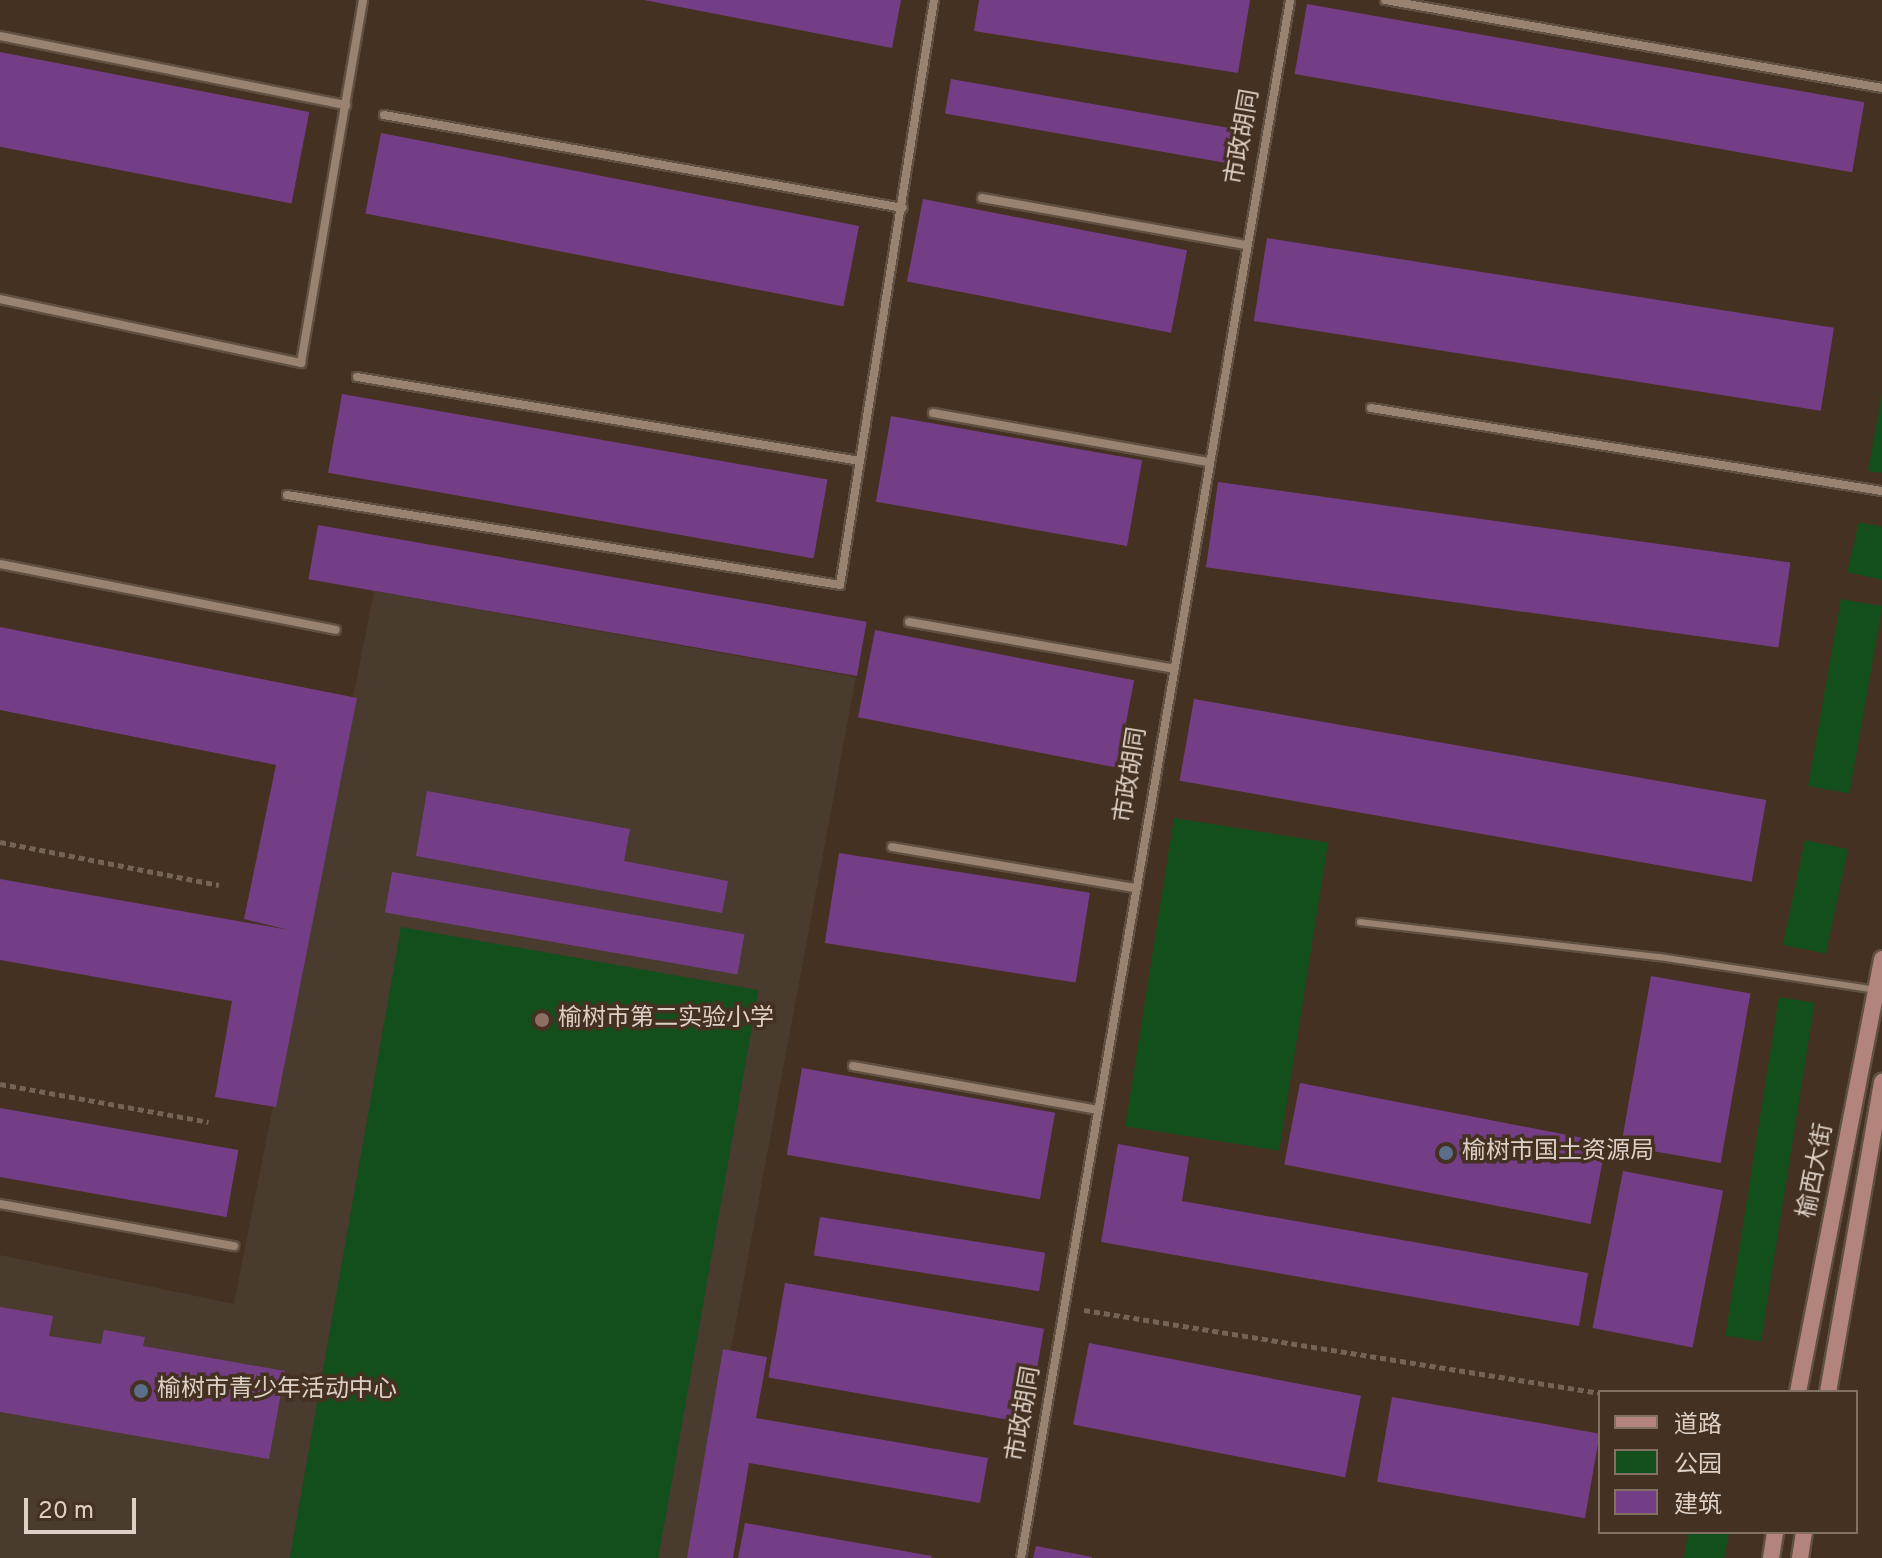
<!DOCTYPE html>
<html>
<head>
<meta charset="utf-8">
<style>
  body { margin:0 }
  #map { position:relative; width:1882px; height:1558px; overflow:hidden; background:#453121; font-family:Overpass,"Noto Sans SC",sans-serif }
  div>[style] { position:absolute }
  .education>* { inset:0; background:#493b2d }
  .green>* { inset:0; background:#134f1c; transform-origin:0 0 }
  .building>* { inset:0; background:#743e86; transform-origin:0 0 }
  .path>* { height:5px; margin-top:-2.5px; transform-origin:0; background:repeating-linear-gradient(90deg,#756355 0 6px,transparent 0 10px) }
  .roads { filter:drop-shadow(2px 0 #605042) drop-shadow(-2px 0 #605042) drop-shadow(0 2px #605042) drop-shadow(0 -2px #605042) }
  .lane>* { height:6px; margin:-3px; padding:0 3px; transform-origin:3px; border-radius:3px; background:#9a8270 }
  .street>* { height:8px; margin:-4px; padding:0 4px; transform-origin:4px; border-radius:4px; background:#9a8270 }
  .secondary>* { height:16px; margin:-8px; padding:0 8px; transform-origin:8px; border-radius:8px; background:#b3847c }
  .dots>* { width:22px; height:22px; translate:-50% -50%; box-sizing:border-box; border:4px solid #453121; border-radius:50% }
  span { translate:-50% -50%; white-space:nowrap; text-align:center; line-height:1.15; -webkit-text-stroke:7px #453121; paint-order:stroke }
  .street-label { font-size:24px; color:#ddd0c6 }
  .poi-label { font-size:24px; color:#ddd0c6 }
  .left { translate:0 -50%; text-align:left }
  .legend { position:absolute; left:1598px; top:1390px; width:260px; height:144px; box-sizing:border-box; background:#453121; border:2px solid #827163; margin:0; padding:10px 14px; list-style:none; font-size:24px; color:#ddd0c6 }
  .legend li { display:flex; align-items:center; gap:16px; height:40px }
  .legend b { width:40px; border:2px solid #827163 }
  .scale { position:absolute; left:24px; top:1498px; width:112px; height:36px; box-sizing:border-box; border:4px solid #ddd0c6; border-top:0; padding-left:10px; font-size:24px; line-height:28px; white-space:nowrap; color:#ddd0c6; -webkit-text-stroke:6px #453121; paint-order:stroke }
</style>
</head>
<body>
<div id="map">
  <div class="education">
    <div style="clip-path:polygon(374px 591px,856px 677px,692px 1558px,0 1558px,0 1255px,234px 1304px)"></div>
  </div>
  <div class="green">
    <div style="clip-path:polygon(1882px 393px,1882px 473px,1868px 471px)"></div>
    <div style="clip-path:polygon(1859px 522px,1882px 527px,1882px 580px,1847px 572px)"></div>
    <div style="left:1841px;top:599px;width:42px;height:190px;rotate:10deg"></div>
    <div style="left:1174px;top:818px;width:156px;height:312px;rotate:9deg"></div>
    <div style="left:1805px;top:840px;width:44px;height:107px;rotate:12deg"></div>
    <div style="left:401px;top:927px;width:363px;height:641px;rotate:10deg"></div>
    <div style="left:1779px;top:997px;width:36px;height:343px;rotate:9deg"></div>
    <div style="clip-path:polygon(1688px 1532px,1729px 1532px,1724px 1558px,1684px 1558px)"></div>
  </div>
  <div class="building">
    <div style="clip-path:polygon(644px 0,901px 0,892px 48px)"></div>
    <div style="clip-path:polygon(979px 0,1250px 0,1238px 73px,974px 31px)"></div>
    <div style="left:1307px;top:4px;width:566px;height:71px;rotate:10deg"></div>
    <div style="left:0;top:52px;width:315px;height:93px;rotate:11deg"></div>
    <div style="left:951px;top:79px;width:300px;height:35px;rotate:10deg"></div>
    <div style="left:381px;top:133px;width:487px;height:82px;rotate:11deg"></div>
    <div style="left:923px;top:199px;width:269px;height:84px;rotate:11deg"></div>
    <div style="left:1267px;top:238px;width:574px;height:84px;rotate:9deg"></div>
    <div style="left:342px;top:394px;width:493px;height:80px;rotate:10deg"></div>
    <div style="left:891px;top:416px;width:255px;height:87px;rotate:10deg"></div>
    <div style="left:1218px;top:482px;width:578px;height:86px;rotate:8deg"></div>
    <div style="left:318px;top:525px;width:557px;height:55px;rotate:10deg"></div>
    <div style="clip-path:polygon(0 627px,357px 698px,276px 1107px,215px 1097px,232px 1001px,0 960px,0 879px,289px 930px,244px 919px,276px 765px,0 710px)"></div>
    <div style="left:875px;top:630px;width:264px;height:89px;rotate:11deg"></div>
    <div style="left:1194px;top:699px;width:581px;height:83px;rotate:10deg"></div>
    <div style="clip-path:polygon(427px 791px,630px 829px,624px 861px,728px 881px,722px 913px,416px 856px)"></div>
    <div style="left:839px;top:853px;width:254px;height:91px;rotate:9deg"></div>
    <div style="left:392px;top:872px;width:358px;height:41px;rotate:10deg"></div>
    <div style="left:1651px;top:976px;width:101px;height:172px;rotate:10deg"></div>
    <div style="left:802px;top:1068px;width:257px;height:88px;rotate:10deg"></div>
    <div style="left:1300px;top:1083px;width:312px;height:83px;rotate:11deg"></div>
    <div style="left:0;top:1108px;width:242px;height:68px;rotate:10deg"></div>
    <div style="clip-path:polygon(1118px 1144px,1189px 1157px,1182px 1201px,1588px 1273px,1579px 1326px,1101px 1242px)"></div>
    <div style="left:1623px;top:1171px;width:102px;height:160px;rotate:11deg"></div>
    <div style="left:820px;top:1217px;width:228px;height:39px;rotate:9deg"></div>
    <div style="left:785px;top:1283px;width:263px;height:96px;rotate:10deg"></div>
    <div style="clip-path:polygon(0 1307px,53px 1316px,49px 1336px,101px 1344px,104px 1330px,145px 1337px,143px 1346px,285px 1371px,269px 1459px,0 1412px)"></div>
    <div style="left:1089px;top:1343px;width:277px;height:83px;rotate:11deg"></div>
    <div style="clip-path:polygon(723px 1349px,767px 1357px,756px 1418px,988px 1458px,980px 1503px,749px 1463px,733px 1558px,687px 1558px)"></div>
    <div style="left:1392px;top:1397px;width:211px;height:86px;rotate:10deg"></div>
    <div style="clip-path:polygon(745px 1523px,932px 1556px,931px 1558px,738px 1558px)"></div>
    <div style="clip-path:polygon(1036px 1546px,1092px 1557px,1092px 1558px,1033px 1558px)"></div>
  </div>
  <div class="path">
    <div style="left:0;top:842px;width:223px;rotate:11.1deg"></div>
    <div style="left:0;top:1084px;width:212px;rotate:10.3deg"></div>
    <div style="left:1084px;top:1310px;width:523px;rotate:9.14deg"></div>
  </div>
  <div class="roads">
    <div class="lane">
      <div style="left:1360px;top:922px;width:301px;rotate:6.7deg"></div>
      <div style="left:1659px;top:957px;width:219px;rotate:8.6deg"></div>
    </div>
    <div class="street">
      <div style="left:1385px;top:0;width:505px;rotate:10.04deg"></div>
      <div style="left:0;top:36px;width:353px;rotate:11.3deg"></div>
      <div style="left:384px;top:115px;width:527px;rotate:10.16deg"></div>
      <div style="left:982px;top:198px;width:268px;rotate:10.1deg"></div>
      <div style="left:0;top:299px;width:308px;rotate:12deg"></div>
      <div style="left:301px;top:363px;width:368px;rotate:-80.3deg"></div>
      <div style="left:357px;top:377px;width:510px;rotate:9.48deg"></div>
      <div style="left:1371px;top:408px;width:518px;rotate:9.23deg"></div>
      <div style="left:933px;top:413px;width:278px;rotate:10.1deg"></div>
      <div style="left:287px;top:495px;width:560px;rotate:9.24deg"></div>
      <div style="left:840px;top:585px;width:593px;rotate:-80.87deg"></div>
      <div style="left:0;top:564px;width:342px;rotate:11.1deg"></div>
      <div style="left:909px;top:622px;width:265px;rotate:10deg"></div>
      <div style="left:892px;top:847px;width:245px;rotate:9.6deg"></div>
      <div style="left:853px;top:1066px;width:249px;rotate:10.2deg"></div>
      <div style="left:0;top:1204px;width:238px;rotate:10.2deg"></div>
      <div style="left:1021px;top:1558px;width:1581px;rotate:-80.2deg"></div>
    </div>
    <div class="secondary">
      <div style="left:1798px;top:1392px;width:441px;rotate:-79deg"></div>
      <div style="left:1828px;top:1392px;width:315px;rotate:-80.1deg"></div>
      <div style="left:1771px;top:1558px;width:26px;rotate:-81deg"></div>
      <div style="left:1800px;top:1558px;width:26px;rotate:-81deg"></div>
    </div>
  </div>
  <div class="dots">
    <div style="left:542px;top:1020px;background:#8d6e63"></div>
    <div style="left:1446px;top:1153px;background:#5c6f8a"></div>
    <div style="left:141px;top:1391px;background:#5c6f8a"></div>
  </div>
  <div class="street-label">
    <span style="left:1244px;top:137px;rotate:-80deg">市政胡同</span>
    <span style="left:1132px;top:775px;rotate:-81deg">市政胡同</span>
    <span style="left:1817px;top:1171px;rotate:-79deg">榆西大街</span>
    <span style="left:1025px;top:1414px;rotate:-80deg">市政胡同</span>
  </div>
  <div class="poi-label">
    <span class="left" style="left:558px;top:1020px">榆树市第二实验小学</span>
    <span class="left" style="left:1462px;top:1153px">榆树市国土资源局</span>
    <span class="left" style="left:157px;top:1391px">榆树市青少年活动中心</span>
  </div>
  <ul class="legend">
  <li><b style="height:10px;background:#b3847c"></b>道路</li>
  <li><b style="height:22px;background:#134f1c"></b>公园</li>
  <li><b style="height:22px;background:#743e86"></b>建筑</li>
  </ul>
  <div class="scale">20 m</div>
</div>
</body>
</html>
